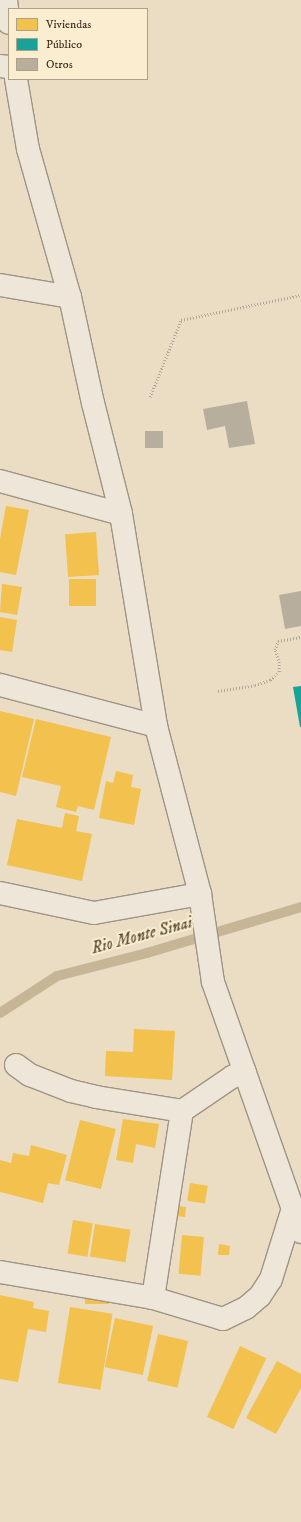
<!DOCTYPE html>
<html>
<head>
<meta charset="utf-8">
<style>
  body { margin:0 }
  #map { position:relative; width:301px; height:1522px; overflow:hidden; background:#eaddc4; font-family:"IM FELL DW Pica",serif }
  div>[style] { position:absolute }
  .homes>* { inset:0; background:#f2c14e; transform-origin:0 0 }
  .public>* { inset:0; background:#17a398 }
  .stream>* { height:10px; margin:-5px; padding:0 5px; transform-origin:5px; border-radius:5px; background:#c7b696 }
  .building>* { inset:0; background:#b7ae9d; transform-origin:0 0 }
  .path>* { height:2.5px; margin-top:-1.25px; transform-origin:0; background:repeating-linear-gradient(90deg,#ada79c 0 1px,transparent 0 3px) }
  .roads { filter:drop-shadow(1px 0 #9d9485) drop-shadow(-1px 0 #9d9485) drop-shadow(0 1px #9d9485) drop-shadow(0 -1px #9d9485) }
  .minor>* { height:22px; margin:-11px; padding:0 11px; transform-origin:11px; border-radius:11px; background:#ede6d9 }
  .tertiary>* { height:22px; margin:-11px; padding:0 11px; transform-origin:11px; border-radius:11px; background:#ede6d9 }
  span { translate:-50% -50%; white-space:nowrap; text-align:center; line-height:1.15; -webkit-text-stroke:4px #fbedcf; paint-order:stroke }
  .water-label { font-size:17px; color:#60523d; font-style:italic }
  .legend { position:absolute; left:8px; top:8px; width:140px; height:72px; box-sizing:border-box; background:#fbedcf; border:1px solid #aea189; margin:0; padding:5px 7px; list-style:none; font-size:12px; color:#3b2e20 }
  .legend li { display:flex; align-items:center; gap:8px; height:20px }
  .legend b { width:20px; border:1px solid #aea189 }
</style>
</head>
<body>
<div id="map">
  <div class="homes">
    <div style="clip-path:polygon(6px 506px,29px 510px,16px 575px,0 572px,0 539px)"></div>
    <div style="left:96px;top:532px;width:43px;height:31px;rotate:86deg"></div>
    <div style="left:96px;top:579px;width:27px;height:27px;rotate:90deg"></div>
    <div style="clip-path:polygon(2px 584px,22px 587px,17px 615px,0 612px)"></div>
    <div style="clip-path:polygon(0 617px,17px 620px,12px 652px,0 650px)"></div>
    <div style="clip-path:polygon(0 711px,34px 719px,16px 796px,0 792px)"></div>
    <div style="clip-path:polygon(36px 719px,111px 737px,94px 810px,78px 806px,76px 812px,56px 807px,61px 786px,22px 777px)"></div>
    <div style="clip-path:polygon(116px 771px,133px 775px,131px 787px,141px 789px,134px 825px,99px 818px,106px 781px,113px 783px)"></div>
    <div style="clip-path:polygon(65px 813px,79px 816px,76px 831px,92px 834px,82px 881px,7px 865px,17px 819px,62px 828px)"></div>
    <div style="clip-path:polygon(134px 1029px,175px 1031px,172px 1080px,105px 1076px,106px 1051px,133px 1052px)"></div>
    <div style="clip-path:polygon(123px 1119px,159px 1124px,155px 1148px,136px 1144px,133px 1163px,116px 1160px)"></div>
    <div style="left:80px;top:1120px;width:37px;height:62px;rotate:14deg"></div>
    <div style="clip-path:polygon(31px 1145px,67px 1155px,59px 1185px,48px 1183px,43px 1203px,0 1192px,0 1160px,11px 1163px,13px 1153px,29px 1156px)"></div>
    <div style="left:190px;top:1183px;width:18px;height:18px;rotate:9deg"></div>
    <div style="left:175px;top:1206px;width:11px;height:10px;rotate:5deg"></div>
    <div style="left:73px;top:1220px;width:20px;height:34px;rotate:9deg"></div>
    <div style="left:95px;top:1224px;width:36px;height:33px;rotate:9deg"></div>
    <div style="left:182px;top:1235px;width:22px;height:39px;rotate:5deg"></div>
    <div style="clip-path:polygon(219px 1244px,230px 1246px,229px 1255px,218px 1255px)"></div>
    <div style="left:85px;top:1293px;width:24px;height:11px"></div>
    <div style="clip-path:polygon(0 1295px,34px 1302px,33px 1308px,49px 1311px,46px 1332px,28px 1329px,18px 1382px,0 1379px)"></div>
    <div style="left:70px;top:1307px;width:43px;height:77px;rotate:9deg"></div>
    <div style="left:115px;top:1318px;width:39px;height:50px;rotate:12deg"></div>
    <div style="left:158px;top:1334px;width:31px;height:48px;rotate:13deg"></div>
    <div style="left:240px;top:1346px;width:29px;height:78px;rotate:25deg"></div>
    <div style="clip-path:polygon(277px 1361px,301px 1374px,301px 1388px,276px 1434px,246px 1418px)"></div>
  </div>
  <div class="public">
    <div style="clip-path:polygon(301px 686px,301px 727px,300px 727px,293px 687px)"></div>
  </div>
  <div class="stream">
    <div style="left:0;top:1013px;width:68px;rotate:-33deg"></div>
    <div style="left:57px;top:976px;width:93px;rotate:-14.3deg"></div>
    <div style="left:147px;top:953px;width:161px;rotate:-16.6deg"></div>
  </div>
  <div class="building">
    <div style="clip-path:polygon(247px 401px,255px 444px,229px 448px,225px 426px,207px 430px,203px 409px)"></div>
    <div style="left:145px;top:431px;width:18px;height:17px"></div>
    <div style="clip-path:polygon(301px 591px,301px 626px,285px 629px,279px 595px)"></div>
  </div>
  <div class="path">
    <div style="left:150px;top:397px;width:83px;rotate:-68.1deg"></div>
    <div style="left:181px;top:320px;width:123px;rotate:-11.8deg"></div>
    <div style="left:218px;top:691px;width:37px;rotate:-9deg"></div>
    <div style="left:255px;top:685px;width:16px;rotate:-18deg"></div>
    <div style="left:270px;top:680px;width:12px;rotate:-42deg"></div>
    <div style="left:279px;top:672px;width:9px;rotate:-90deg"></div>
    <div style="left:279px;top:663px;width:14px;rotate:-107deg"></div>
    <div style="left:275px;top:650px;width:9px;rotate:-72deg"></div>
    <div style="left:278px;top:641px;width:23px;rotate:-10deg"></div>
  </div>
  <div class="roads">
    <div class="minor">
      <div style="left:0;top:66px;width:9px;rotate:6deg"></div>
      <div style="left:0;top:285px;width:71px;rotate:9.7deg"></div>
      <div style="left:0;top:481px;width:125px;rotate:15.3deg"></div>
      <div style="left:0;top:685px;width:161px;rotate:14.7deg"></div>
      <div style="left:0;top:893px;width:96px;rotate:12deg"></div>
      <div style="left:94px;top:913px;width:108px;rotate:-10.2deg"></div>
      <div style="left:16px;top:1065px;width:17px;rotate:36deg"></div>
      <div style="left:30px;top:1075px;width:44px;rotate:21.3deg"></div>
      <div style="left:71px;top:1091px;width:26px;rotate:13deg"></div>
      <div style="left:96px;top:1097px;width:87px;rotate:9.2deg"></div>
      <div style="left:182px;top:1111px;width:60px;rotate:-34.2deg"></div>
      <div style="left:232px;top:1077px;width:14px;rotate:-25deg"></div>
      <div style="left:0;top:1272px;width:155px;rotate:9.6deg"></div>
      <div style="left:153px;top:1298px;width:73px;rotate:16.7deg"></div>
      <div style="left:223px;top:1319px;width:25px;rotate:-26deg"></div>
      <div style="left:246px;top:1308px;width:18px;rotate:-41deg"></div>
      <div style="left:260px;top:1296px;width:20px;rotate:-57deg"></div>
      <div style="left:271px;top:1279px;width:71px;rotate:-72.8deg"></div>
      <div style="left:153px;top:1298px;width:189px;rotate:-81.2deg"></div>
    </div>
    <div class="tertiary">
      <div style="left:6px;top:0;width:23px;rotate:83deg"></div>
      <div style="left:16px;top:79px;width:71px;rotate:80.3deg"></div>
      <div style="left:28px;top:149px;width:154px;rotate:74.2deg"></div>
      <div style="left:70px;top:297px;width:108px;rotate:77.8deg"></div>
      <div style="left:93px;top:403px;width:114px;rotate:75.8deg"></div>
      <div style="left:121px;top:514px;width:215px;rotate:80.6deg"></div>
      <div style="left:156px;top:726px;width:174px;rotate:75.3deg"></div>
      <div style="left:200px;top:894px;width:89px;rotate:81.6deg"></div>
      <div style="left:213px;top:982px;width:265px;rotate:70.6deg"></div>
    </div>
  </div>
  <div class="water-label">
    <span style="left:142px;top:936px;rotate:-15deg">Rio Monte Sinai</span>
  </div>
  <ul class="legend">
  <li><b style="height:11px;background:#f2c14e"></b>Viviendas</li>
  <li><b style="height:11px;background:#17a398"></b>Público</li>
  <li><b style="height:11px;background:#b7ae9d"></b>Otros</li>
  </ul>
</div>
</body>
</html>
